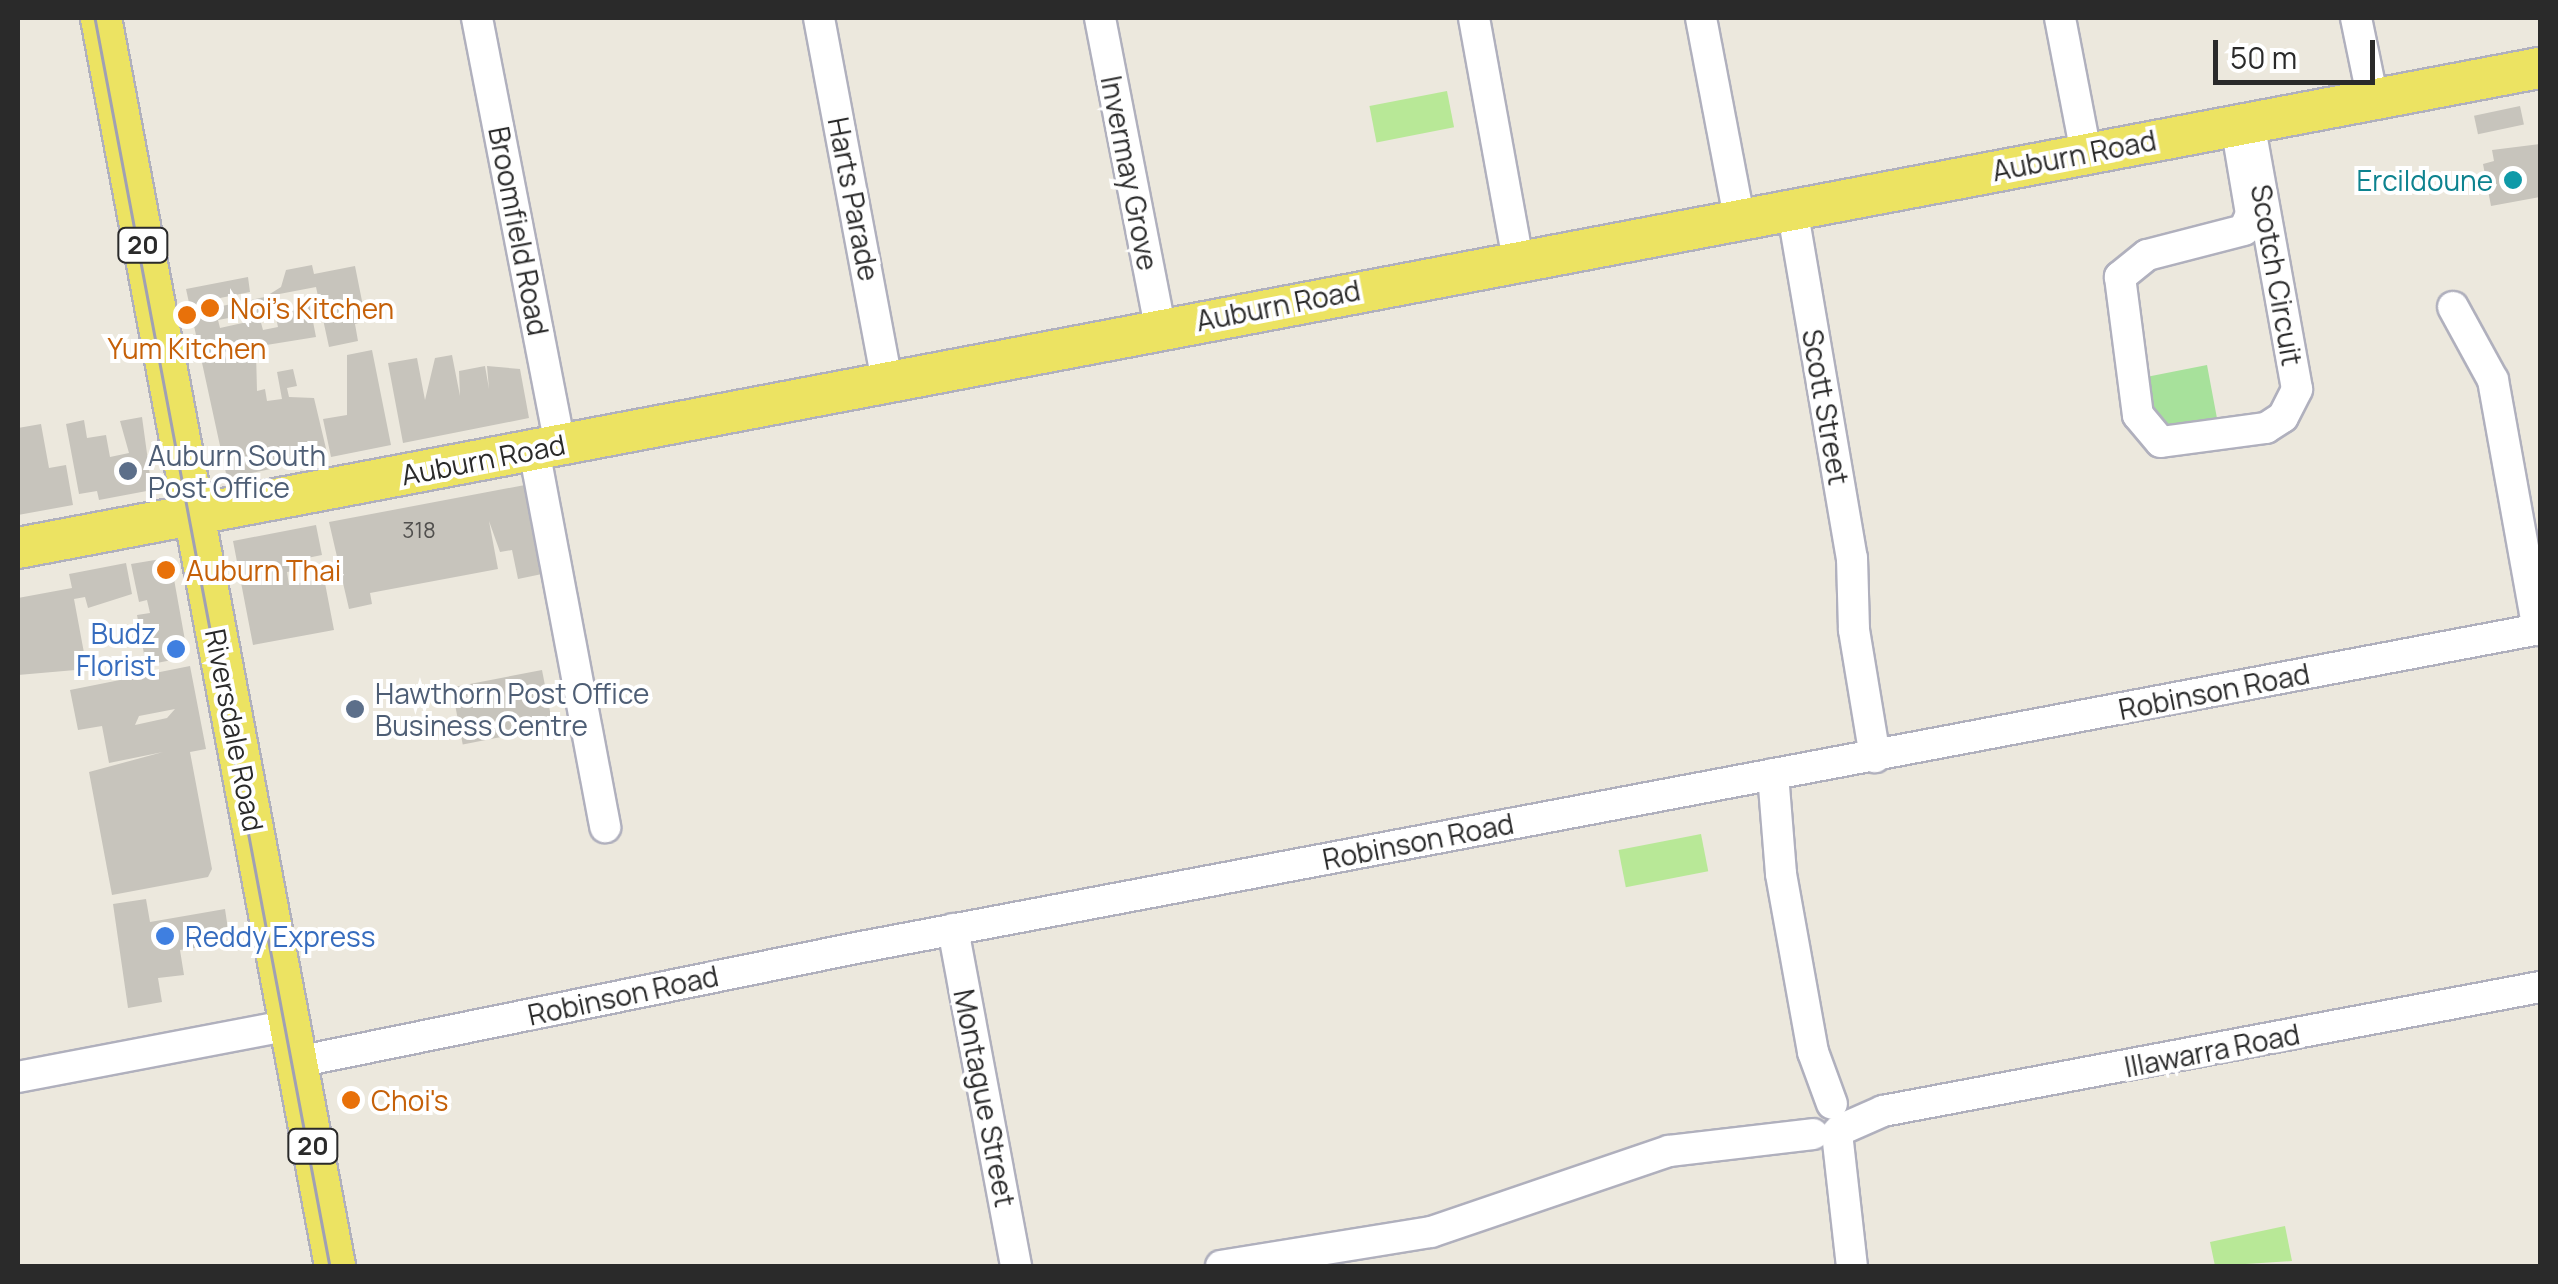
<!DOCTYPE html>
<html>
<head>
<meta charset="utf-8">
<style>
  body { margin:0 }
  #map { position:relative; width:2558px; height:1284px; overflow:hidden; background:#ece8dd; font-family:Manrope,sans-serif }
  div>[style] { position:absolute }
  .green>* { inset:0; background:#a7e19b }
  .pitch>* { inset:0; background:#b8e897; transform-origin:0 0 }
  .building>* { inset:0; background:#c7c4bc; transform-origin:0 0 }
  .roads { filter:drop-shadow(2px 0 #b0b0bd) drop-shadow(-2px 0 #b0b0bd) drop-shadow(0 2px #b0b0bd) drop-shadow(0 -2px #b0b0bd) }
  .minor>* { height:30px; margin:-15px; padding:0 15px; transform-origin:15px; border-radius:15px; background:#fff }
  .major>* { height:40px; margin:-20px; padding:0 20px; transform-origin:20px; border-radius:20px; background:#ece362 }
  .tram>* { height:2.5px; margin:-1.25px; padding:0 1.25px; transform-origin:1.25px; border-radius:1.25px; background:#a0a0b4 }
  .dots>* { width:28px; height:28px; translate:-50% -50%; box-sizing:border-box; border:5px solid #fff; border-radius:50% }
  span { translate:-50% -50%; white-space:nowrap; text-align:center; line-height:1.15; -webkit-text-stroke:8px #fff; paint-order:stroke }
  .number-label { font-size:22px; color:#51504e }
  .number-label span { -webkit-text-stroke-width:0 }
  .shield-label span { padding:2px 8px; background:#fff; border:2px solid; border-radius:8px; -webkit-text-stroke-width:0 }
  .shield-label { font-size:25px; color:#2a2a2a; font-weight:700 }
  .street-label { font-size:28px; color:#2a2a2a }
  .culture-label { font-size:28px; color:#0d838f }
  .right { translate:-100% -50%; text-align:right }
  .food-label { font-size:28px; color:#c56008 }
  .left { translate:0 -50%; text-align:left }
  .service-label { font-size:28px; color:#4e5e75 }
  .shop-label { font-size:28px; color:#366cbe }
  .frame { position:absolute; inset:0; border:20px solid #2a2a2a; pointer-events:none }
  .scale { position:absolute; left:2213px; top:40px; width:162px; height:45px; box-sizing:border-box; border:5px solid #2a2a2a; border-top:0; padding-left:12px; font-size:30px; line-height:35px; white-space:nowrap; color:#2a2a2a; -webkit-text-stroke:8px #fff; paint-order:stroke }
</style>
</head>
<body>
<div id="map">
  <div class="green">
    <div style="clip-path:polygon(2207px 365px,2219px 429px,2168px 437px,2136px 379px)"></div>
  </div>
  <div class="pitch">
    <div style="left:1447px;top:91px;width:37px;height:79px;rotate:79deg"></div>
    <div style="left:1701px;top:834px;width:38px;height:84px;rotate:79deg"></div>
    <div style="clip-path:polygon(2285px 1226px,2292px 1261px,2215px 1266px,2210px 1242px)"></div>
  </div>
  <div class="building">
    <div style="left:2520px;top:106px;width:19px;height:47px;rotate:78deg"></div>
    <div style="clip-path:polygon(2540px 144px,2540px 197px,2491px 206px,2483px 164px,2494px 161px,2492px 150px)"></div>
    <div style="clip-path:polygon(evenodd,312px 265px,314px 274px,355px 266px,366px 321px,355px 324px,358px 341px,329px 347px,316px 287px,274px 295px,277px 313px,310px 306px,316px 337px,224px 352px,226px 359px,256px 352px,257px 391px,265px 389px,267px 401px,282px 399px,277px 372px,293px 369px,297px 386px,287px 388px,289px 397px,314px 398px,328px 457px,227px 478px,186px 289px,248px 277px,250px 292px,215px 299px,217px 307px,265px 297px,281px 287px,286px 270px,312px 265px,261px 312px,275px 313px,278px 327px,263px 330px,260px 319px,220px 328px,218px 320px,261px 312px)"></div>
    <div style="clip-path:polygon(372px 350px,391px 445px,331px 457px,323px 419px,347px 415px,347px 355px)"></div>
    <div style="clip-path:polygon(452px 355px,460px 396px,459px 371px,485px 366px,489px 389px,487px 366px,520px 369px,529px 418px,403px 443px,388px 363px,417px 358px,425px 400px,435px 358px)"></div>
    <div style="clip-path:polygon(142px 417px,152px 490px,99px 500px,97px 491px,79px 494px,66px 424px,84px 420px,87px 438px,106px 435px,110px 457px,129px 453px,120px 421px)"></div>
    <div style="clip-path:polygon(41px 424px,49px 468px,66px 465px,73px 505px,18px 515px,18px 428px)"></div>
    <div style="clip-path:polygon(525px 485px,542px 574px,518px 579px,512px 550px,500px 552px,489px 521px,498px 569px,370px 593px,372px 604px,349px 609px,329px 522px)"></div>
    <div style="clip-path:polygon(316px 525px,322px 555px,297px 560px,299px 570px,287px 572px,289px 585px,324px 578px,334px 630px,253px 645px,233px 541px)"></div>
    <div style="clip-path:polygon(161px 559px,172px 568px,188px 657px,146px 665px,137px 615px,150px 613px,147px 600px,139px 602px,131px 564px)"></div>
    <div style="clip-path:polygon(126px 563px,132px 594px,88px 608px,85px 597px,74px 599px,87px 669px,18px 675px,18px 598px,72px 588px,69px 574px)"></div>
    <div style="clip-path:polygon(evenodd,190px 666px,206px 749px,190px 752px,212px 869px,208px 877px,112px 895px,89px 772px,163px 752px,109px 763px,102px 726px,78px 730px,70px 690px,190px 666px,175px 709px,167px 718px,135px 725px,139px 716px,175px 709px)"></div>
    <div style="left:542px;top:670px;width:58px;height:92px;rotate:79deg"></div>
    <div style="clip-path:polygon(146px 899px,150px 922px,225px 909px,230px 943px,180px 950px,184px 975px,158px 978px,162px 1002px,128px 1008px,113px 904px)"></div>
  </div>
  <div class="roads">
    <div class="minor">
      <div style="left:477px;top:18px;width:434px;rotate:79deg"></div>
      <div style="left:819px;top:18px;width:369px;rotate:79.4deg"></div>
      <div style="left:1100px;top:18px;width:316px;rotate:79deg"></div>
      <div style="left:1474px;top:18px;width:245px;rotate:79.7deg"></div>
      <div style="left:1701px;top:18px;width:204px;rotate:79.2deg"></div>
      <div style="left:2060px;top:18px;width:137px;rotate:79.1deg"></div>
      <div style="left:2356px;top:18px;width:84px;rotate:78.3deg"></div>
      <div style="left:2236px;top:125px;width:90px;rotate:80.4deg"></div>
      <div style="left:2251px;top:214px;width:17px;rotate:114deg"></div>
      <div style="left:2244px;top:230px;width:100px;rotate:165.5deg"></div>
      <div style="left:2147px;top:255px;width:35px;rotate:141deg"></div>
      <div style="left:2120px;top:277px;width:139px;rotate:82.6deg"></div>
      <div style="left:2138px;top:415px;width:35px;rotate:50deg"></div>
      <div style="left:2161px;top:442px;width:106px;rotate:-7.6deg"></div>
      <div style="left:2266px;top:428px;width:20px;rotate:-33deg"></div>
      <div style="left:2283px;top:417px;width:31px;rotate:-63deg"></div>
      <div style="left:2297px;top:389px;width:270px;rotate:-100.2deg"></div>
      <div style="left:1792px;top:208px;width:355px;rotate:80.3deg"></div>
      <div style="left:1852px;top:558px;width:72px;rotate:88.4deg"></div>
      <div style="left:1854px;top:630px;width:129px;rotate:80.6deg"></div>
      <div style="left:2453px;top:307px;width:83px;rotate:61.3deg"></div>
      <div style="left:2493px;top:380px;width:254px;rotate:79.8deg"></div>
      <div style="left:534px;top:450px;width:384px;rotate:79.3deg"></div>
      <div style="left:1773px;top:774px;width:100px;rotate:85.4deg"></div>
      <div style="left:1781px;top:874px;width:181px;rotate:79.8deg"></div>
      <div style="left:1813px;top:1052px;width:55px;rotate:69.9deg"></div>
      <div style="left:953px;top:929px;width:343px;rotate:79.4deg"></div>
      <div style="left:297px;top:1062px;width:571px;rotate:-11.53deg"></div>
      <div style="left:856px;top:948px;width:1714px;rotate:-10.73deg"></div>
      <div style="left:18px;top:1077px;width:277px;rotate:-10.8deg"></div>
      <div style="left:1840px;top:1130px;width:47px;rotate:-23.8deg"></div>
      <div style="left:1883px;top:1111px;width:669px;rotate:-10.69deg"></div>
      <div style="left:1837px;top:1133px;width:134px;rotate:83.6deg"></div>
      <div style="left:1221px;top:1266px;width:213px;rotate:-9.2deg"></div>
      <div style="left:1431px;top:1232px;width:251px;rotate:-18.8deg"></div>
      <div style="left:1669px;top:1151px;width:145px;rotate:-6.7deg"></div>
    </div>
    <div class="major">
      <div style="left:101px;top:18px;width:1270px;rotate:79.38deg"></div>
      <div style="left:18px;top:548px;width:2567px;rotate:-10.78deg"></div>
    </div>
  </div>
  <div class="tram">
    <div style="left:95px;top:18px;width:1270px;rotate:79.34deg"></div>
  </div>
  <div class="dots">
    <div style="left:2513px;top:180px;background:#0f9aa8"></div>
    <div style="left:210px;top:308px;background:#e8710a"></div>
    <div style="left:187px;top:315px;background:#e8710a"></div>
    <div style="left:128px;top:471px;background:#5c6f8a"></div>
    <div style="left:166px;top:570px;background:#e8710a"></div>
    <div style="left:176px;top:649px;background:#3f7fe0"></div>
    <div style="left:355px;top:709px;background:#5c6f8a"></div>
    <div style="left:165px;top:936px;background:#3f7fe0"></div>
    <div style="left:351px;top:1100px;background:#e8710a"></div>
  </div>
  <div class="number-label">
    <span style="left:419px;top:531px">318</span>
  </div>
  <div class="shield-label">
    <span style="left:143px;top:245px">20</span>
    <span style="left:313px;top:1146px">20</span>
  </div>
  <div class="street-label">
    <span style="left:2074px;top:155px;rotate:-11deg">Auburn Road</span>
    <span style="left:1130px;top:173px;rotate:79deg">Invermay Grove</span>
    <span style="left:854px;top:199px;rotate:79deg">Harts Parade</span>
    <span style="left:519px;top:231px;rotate:79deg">Broomfield Road</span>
    <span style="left:2277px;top:275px;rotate:80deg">Scotch Circuit</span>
    <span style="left:1278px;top:305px;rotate:-11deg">Auburn Road</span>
    <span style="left:1826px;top:407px;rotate:80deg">Scott Street</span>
    <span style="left:483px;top:459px;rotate:-11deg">Auburn Road</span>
    <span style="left:2214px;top:691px;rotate:-11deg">Robinson Road</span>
    <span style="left:235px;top:730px;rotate:79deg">Riversdale Road</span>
    <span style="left:1418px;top:841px;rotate:-11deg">Robinson Road</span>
    <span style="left:623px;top:995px;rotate:-12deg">Robinson Road</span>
    <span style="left:2212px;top:1050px;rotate:-11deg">Illawarra Road</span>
    <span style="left:985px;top:1098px;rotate:79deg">Montague Street</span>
  </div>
  <div class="culture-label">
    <span class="right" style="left:2493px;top:180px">Ercildoune</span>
  </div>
  <div class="food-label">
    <span class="left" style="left:230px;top:308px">Noi's Kitchen</span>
    <span style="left:187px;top:348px">Yum Kitchen</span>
    <span class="left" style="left:186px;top:570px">Auburn Thai</span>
    <span class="left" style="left:371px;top:1100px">Choi's</span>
  </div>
  <div class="service-label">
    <span class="left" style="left:148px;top:471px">Auburn South<br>Post Office</span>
    <span class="left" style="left:375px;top:709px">Hawthorn Post Office<br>Business Centre</span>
  </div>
  <div class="shop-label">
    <span class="right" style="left:156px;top:649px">Budz<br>Florist</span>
    <span class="left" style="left:185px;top:936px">Reddy Express</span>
  </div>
  <div class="frame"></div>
  <div class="scale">50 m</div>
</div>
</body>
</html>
